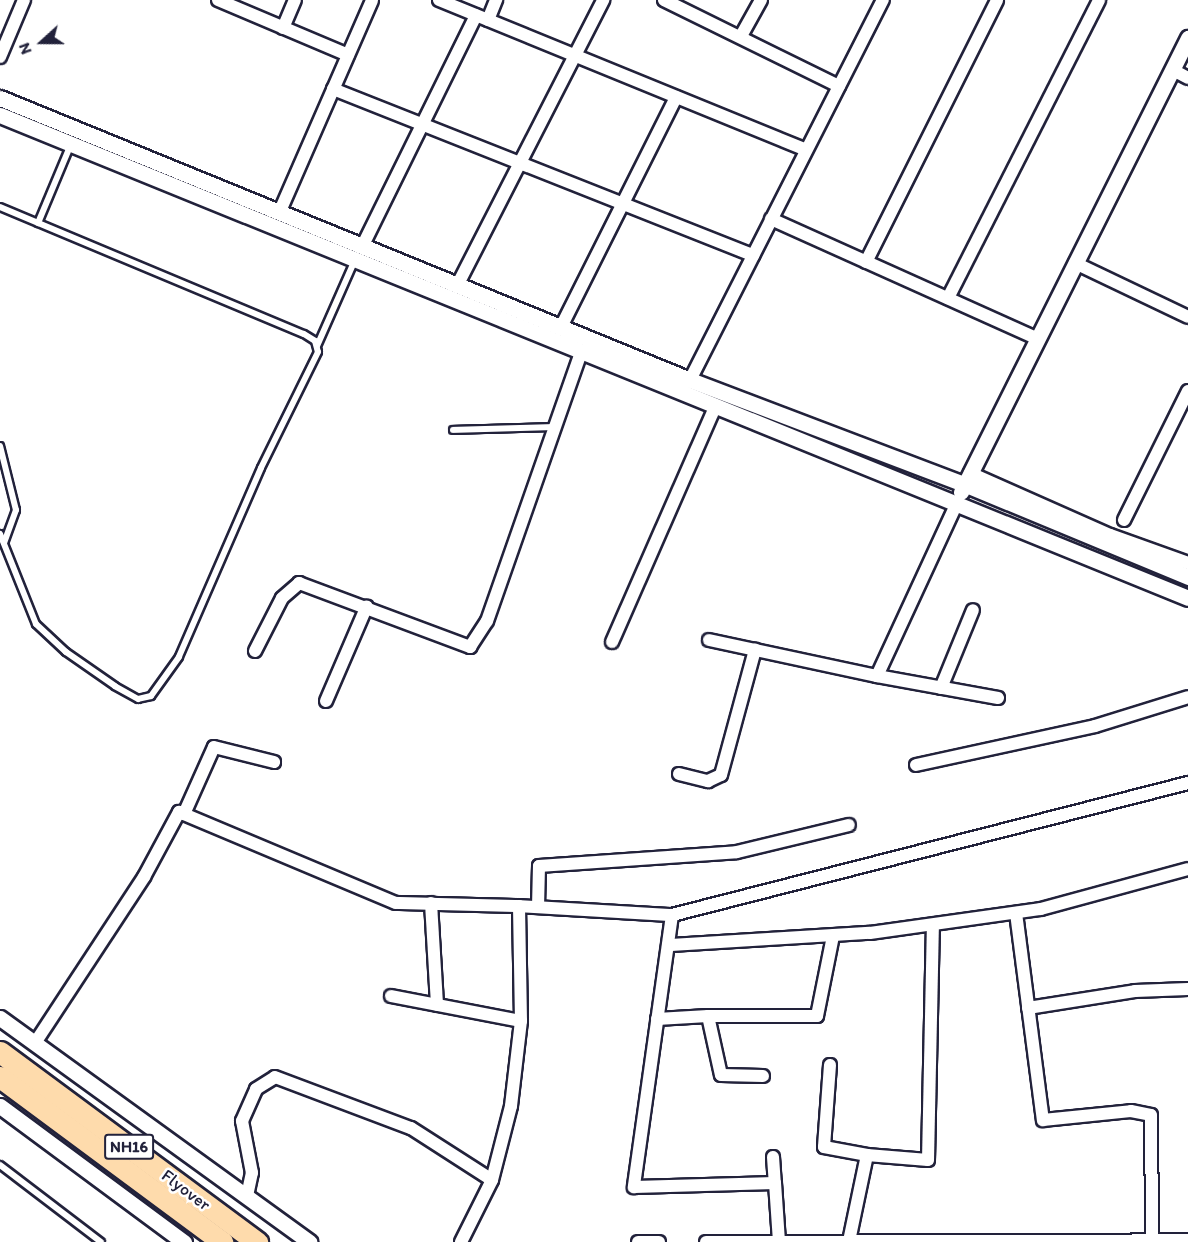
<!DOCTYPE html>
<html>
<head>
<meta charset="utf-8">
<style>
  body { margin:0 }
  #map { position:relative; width:1188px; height:1242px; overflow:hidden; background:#fff; font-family:Itim,sans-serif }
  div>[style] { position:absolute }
  .roads { filter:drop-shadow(2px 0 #22223b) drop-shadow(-2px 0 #22223b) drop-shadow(0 2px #22223b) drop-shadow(0 -2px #22223b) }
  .service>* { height:6px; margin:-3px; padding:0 3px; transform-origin:3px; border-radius:3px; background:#fff }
  .minor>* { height:12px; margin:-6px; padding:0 6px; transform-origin:6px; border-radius:6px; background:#fff }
  .tertiary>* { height:15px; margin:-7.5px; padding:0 7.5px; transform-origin:7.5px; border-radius:7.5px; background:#fff }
  .trunk>* { height:21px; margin:-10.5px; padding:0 10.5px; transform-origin:10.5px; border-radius:10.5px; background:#fedbac }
  span { translate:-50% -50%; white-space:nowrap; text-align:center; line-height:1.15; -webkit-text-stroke:5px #fff; paint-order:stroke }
  .shield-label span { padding:2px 4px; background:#fff; border:2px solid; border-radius:4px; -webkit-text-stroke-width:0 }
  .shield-label { font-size:16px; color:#22223b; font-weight:700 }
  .street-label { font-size:18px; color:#22223b }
  .north { position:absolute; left:12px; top:12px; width:60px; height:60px; -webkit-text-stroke:4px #fff; paint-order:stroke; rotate:249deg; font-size:16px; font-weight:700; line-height:24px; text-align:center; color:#22223b }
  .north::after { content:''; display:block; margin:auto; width:21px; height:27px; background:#22223b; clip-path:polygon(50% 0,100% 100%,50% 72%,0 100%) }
</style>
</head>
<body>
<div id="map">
  <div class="roads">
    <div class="service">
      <div style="left:0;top:207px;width:329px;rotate:22.7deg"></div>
      <div style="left:304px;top:334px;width:13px;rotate:32deg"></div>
      <div style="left:315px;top:341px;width:11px;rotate:75deg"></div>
      <div style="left:318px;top:352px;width:129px;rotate:116.2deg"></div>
      <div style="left:261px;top:468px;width:206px;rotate:113.5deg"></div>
      <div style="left:179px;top:657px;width:48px;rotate:125.7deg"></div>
      <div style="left:151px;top:696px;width:13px;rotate:167deg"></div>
      <div style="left:138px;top:699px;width:26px;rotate:-151deg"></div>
      <div style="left:115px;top:686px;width:60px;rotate:-145.2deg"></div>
      <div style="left:66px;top:652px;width:41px;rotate:-137deg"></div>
      <div style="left:36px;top:624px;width:97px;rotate:-111.8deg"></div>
      <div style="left:38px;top:223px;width:86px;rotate:-67.3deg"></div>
      <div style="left:317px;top:346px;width:94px;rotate:-66.2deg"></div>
      <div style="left:453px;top:430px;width:99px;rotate:-1.7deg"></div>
      <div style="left:0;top:446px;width:66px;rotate:76deg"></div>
      <div style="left:16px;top:510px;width:35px;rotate:110deg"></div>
      <div style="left:0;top:1165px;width:127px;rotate:37.3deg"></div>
    </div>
    <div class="minor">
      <div style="left:218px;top:0;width:141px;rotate:22.9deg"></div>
      <div style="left:439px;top:0;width:396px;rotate:22.2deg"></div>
      <div style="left:664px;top:0;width:195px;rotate:26.2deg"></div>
      <div style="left:488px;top:20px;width:22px;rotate:-68deg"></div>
      <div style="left:283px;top:28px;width:30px;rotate:-67deg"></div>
      <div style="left:741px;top:36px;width:41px;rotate:-60.9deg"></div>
      <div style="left:0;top:57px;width:62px;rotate:-67.2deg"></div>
      <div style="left:1173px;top:70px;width:17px;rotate:28deg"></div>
      <div style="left:333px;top:89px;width:452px;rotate:21.6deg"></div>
      <div style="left:280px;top:211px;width:230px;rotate:-66.4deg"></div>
      <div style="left:771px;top:219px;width:290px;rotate:24.2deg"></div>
      <div style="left:363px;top:245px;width:256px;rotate:-63.8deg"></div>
      <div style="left:866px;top:262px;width:293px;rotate:-63.4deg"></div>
      <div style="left:1075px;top:263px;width:125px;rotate:25.5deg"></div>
      <div style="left:459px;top:282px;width:317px;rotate:-62.9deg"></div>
      <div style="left:948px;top:298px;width:334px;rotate:-63.1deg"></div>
      <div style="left:561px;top:327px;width:257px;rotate:-63.4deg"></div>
      <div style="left:690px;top:380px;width:426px;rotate:-63.1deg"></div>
      <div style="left:970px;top:473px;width:153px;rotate:23.9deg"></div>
      <div style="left:1110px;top:535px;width:83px;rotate:19.7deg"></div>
      <div style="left:1124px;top:520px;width:144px;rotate:-63.6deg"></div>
      <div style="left:709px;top:640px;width:172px;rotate:12.1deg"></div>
      <div style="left:877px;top:676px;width:191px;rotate:-65.2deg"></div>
      <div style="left:612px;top:642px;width:257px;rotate:-66.3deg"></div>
      <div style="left:255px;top:651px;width:59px;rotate:-63deg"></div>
      <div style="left:282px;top:598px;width:23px;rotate:-41deg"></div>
      <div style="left:299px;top:583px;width:183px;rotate:20.5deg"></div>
      <div style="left:470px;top:647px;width:31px;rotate:-57deg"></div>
      <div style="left:487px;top:621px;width:284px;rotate:-70.7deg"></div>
      <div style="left:877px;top:676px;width:123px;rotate:10.3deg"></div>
      <div style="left:941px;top:688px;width:84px;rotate:-67.7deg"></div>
      <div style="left:326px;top:701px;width:103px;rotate:-66.7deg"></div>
      <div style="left:916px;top:765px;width:183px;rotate:-12.3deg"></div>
      <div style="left:1095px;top:726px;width:97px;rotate:-17.3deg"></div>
      <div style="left:679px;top:774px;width:30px;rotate:14deg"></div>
      <div style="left:708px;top:781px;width:14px;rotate:-25deg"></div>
      <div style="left:721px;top:775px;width:130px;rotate:-74.8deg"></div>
      <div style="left:184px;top:814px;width:73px;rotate:-65.9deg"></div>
      <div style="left:214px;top:747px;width:62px;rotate:14deg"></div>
      <div style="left:431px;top:903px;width:102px;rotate:86.6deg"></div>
      <div style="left:538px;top:907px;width:41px;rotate:-88.6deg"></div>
      <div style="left:539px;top:866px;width:198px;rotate:-4deg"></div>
      <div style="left:737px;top:852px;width:115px;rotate:-13.6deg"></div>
      <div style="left:1016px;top:913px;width:209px;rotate:82.6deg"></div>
      <div style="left:1043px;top:1120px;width:88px;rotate:-5.8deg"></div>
      <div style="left:1131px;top:1111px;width:20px;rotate:11deg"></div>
      <div style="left:1151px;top:1115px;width:126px;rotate:89.5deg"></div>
      <div style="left:672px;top:915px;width:533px;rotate:-14.35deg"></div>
      <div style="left:671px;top:945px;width:199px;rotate:-3.5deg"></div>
      <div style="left:870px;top:933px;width:173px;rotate:-8deg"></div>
      <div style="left:1041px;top:909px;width:152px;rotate:-15.2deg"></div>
      <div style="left:391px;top:996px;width:132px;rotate:10.9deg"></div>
      <div style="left:1028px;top:1008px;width:108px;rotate:-9deg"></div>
      <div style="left:1135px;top:991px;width:53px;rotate:-2.2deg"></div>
      <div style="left:708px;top:1016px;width:109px"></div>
      <div style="left:817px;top:1016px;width:82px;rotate:-78.7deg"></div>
      <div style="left:657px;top:1019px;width:51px;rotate:-3.4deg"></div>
      <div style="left:708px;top:1016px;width:60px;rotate:77.6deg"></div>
      <div style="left:721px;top:1075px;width:42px;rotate:1.4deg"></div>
      <div style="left:35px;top:1043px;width:199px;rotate:-56.7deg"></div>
      <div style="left:144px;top:877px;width:74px;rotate:-61.7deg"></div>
      <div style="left:179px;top:812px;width:235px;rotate:22.8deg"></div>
      <div style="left:396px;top:903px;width:123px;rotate:1.4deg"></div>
      <div style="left:830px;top:1065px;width:82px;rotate:94.2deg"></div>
      <div style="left:824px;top:1147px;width:44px;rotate:10.5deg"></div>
      <div style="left:867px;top:1155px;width:88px;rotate:101.8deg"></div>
      <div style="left:867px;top:1155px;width:61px;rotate:4.7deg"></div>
      <div style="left:928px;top:1160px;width:235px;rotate:-88.8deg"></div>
      <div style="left:773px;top:1157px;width:26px;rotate:86deg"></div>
      <div style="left:247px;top:1196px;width:24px;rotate:-78deg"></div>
      <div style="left:252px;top:1173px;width:53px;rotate:-100.9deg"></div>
      <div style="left:242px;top:1121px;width:35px;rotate:-66deg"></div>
      <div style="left:256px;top:1089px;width:22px;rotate:-32deg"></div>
      <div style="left:275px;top:1077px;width:145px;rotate:20.6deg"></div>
      <div style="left:411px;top:1128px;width:96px;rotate:32.7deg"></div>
      <div style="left:461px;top:1242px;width:69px;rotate:-63.4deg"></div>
      <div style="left:492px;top:1180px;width:76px;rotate:-75.6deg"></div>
      <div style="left:511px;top:1106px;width:86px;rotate:-83.3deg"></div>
      <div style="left:521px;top:1021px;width:115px;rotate:-91deg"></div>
      <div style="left:519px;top:906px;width:153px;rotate:3.4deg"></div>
      <div style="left:672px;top:915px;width:275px;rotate:98deg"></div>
      <div style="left:634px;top:1187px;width:141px;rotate:-1.6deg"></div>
      <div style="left:775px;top:1183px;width:58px;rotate:86.1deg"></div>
      <div style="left:638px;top:1242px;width:21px"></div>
      <div style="left:706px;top:1242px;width:482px;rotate:-0.2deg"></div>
    </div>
    <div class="tertiary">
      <div style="left:0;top:98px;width:745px;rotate:22.23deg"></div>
      <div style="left:690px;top:380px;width:293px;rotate:20.8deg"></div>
      <div style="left:964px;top:484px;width:243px;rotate:22.5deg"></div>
      <div style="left:0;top:115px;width:1282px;rotate:22.12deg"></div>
      <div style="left:961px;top:492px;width:508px;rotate:-63.43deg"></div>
      <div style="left:0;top:1018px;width:382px;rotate:35.9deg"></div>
      <div style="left:0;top:1106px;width:229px;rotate:36.5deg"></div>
    </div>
    <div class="trunk">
      <div style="left:0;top:1052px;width:320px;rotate:36.5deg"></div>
      <div style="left:0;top:1077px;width:277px;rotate:36.6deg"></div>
    </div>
  </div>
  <div class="shield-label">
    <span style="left:129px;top:1147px">NH16</span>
  </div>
  <div class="street-label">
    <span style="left:186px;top:1190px;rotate:37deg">Flyover</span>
  </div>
  <div class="north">N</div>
</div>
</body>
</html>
